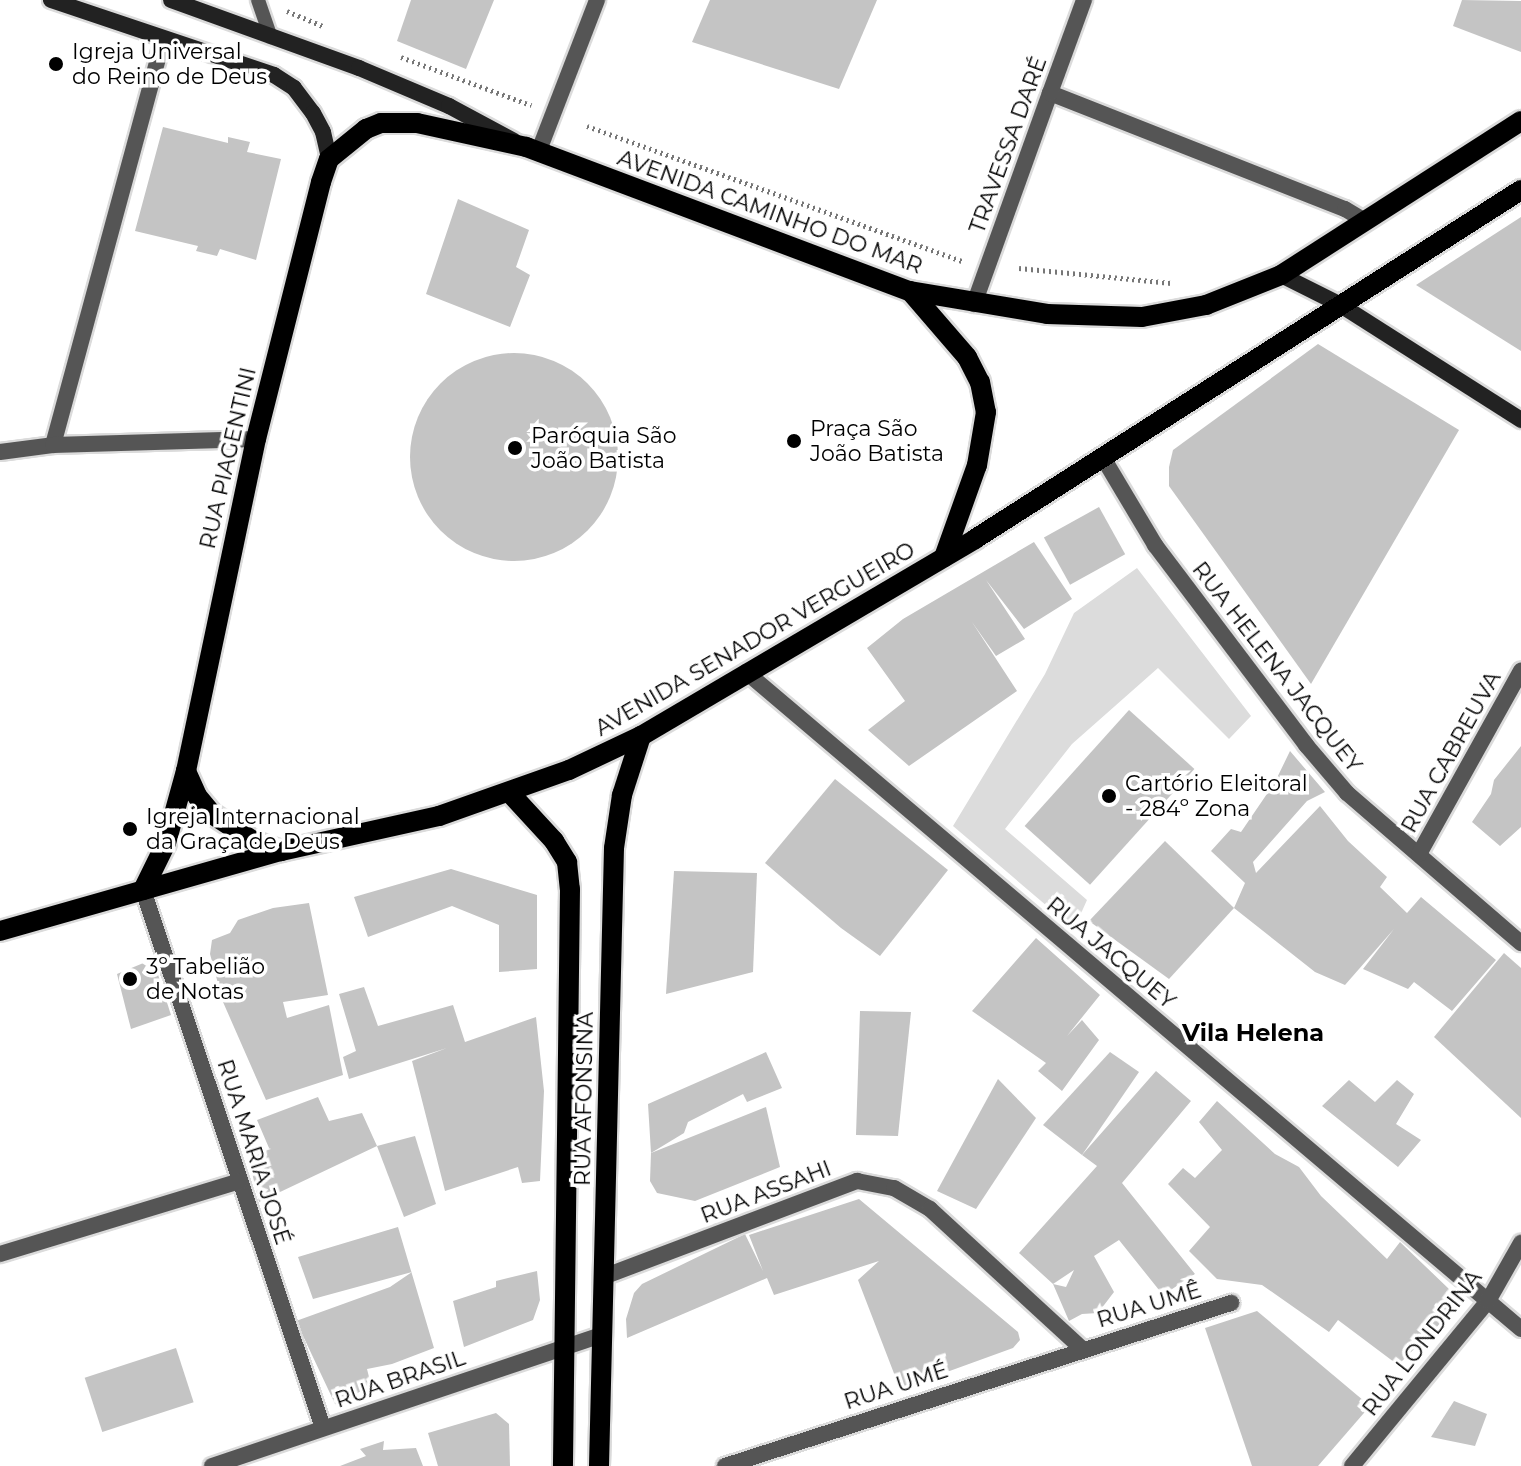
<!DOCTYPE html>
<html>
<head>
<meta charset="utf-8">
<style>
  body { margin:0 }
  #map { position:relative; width:1521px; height:1466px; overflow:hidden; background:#fff; font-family:Montserrat,sans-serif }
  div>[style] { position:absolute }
  .green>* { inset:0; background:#dcdcdc }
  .building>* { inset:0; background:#c4c4c4; transform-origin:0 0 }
  .round { border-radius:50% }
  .path>* { height:5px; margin-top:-2.5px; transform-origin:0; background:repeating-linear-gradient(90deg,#777 0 2px,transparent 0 6px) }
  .roads { filter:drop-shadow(2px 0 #dbdbdb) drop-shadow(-2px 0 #dbdbdb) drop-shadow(0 2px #dbdbdb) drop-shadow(0 -2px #dbdbdb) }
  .service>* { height:14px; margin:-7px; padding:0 7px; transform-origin:7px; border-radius:7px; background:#555 }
  .pedestrian>* { height:16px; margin:-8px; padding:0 8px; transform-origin:8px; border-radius:8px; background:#555 }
  .minor>* { height:16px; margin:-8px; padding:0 8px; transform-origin:8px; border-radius:8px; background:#555 }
  .secondary>* { height:16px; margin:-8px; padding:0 8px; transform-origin:8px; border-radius:8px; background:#222 }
  .primary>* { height:20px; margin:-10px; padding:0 10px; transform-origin:10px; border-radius:10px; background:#000 }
  .dots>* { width:22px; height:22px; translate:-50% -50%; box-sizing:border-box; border:4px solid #fff; border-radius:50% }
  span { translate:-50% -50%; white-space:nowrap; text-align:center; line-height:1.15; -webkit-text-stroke:7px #fff; paint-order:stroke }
  .poi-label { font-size:22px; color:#000 }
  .left { translate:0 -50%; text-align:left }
  .street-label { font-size:22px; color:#000 }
  .neighbourhood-label { font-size:24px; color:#000; font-weight:700 }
</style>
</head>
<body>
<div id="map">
  <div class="green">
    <div style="clip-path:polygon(1137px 568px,1251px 716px,1229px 739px,1158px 668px,1072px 744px,1005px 829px,1087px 900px,1074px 929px,953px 826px,1045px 674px,1074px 613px)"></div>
  </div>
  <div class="building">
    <div style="clip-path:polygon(411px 0,494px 0,466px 69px,397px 41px)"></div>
    <div style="clip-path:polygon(710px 0,877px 0,839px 89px,692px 42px)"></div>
    <div style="clip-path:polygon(1462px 0,1521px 1px,1521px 52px,1453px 26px)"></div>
    <div style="clip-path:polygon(163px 127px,228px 143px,228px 137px,250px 142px,247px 152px,281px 159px,256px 260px,220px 249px,217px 256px,196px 251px,198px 246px,135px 231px)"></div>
    <div style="clip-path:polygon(458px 199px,529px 230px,516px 267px,530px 275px,510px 327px,426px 294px)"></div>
    <div style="clip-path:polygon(1521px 217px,1521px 351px,1416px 285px)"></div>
    <div style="clip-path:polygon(1318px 344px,1459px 430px,1311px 684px,1169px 486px,1169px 467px,1173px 450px)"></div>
    <div class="round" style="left:410px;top:353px;width:208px;height:208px"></div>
    <div style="left:1099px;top:507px;width:54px;height:63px;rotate:61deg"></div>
    <div style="clip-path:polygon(1034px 542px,1072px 599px,1024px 629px,986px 580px,1025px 639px,996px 656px,972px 622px,1017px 691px,909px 766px,868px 730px,905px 701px,867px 648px,903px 619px)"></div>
    <div style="left:1129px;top:710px;width:88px;height:156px;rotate:42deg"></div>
    <div style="clip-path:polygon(1521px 746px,1521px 827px,1500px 846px,1472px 822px,1491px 794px,1494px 780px)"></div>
    <div style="clip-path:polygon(1290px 751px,1325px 792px,1307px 801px,1253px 862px,1256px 873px,1320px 806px,1348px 841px,1387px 877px,1380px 887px,1407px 913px,1421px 897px,1496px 960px,1452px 1011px,1414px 982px,1408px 989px,1363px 969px,1394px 929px,1345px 985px,1315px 972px,1234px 908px,1245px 883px,1211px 851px,1231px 829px,1241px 832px,1275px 782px)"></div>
    <div style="clip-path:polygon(835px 779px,948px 870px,880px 956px,841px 928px,765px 863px)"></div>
    <div style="clip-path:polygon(1165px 841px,1234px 908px,1169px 979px,1089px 921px)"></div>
    <div style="clip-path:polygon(451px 869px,537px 895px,537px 969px,499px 972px,499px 925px,452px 906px,368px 937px,354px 897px)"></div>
    <div style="clip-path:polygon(674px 871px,757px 873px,753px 972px,666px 994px)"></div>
    <div style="clip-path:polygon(309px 903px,328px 995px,283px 1002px,287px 1018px,329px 1005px,343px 1075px,266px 1100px,223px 1002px,210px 954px,212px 940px,230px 933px,238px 920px,273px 908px)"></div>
    <div style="clip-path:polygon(1036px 938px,1100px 995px,1067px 1036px,1082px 1020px,1099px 1040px,1062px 1091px,1038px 1071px,1046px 1063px,972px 1011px)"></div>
    <div style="clip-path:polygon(1504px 953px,1521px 968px,1521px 1118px,1434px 1037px)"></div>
    <div style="clip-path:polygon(153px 959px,171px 1015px,131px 1029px,117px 974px)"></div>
    <div style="clip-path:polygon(364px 987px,378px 1026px,453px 1005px,465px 1042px,536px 1017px,544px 1091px,540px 1181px,522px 1183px,518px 1167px,445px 1191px,412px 1061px,447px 1048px,349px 1079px,343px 1057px,356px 1051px,339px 994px)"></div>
    <div style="clip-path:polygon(860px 1011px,911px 1012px,898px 1136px,856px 1135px)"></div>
    <div style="clip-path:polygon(766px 1052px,782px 1088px,747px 1102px,743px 1094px,688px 1122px,684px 1133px,651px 1153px,648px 1104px)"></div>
    <div style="clip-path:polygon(1110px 1052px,1139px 1072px,1082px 1155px,1043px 1125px)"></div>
    <div style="clip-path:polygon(1156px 1071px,1191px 1101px,1122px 1183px,1195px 1274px,1163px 1295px,1119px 1240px,1094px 1256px,1114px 1292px,1098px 1313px,1082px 1314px,1069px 1321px,1053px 1284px,1066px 1287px,1074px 1270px,1053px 1284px,1019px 1253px,1097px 1166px,1082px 1155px)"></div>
    <div style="clip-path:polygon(998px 1079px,1036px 1118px,976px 1209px,937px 1191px)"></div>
    <div style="clip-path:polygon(1349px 1080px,1375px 1102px,1397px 1080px,1414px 1094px,1396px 1124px,1421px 1140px,1398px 1167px,1322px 1106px)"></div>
    <div style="clip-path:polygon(318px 1097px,329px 1121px,362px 1113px,377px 1146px,259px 1202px,249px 1160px,269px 1148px,257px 1120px)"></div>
    <div style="clip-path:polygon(1217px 1101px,1275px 1154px,1299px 1167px,1321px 1196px,1387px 1259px,1400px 1242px,1449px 1289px,1452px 1312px,1398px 1365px,1338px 1320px,1329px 1332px,1262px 1285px,1217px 1279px,1189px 1251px,1210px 1227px,1168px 1184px,1183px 1168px,1195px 1178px,1222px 1150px,1199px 1122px)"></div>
    <div style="clip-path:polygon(766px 1107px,780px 1167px,695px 1201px,657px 1193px,650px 1181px,651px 1153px)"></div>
    <div style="clip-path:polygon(415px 1136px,436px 1204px,404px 1217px,377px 1146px)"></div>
    <div style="clip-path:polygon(859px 1199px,1018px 1332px,1020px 1340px,1013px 1348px,900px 1389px,858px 1280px,879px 1261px,774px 1295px,767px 1278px,627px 1338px,626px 1319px,634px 1293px,642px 1284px,745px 1234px,763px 1271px,749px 1235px)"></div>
    <div style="clip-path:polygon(398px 1227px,434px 1348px,392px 1364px,367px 1369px,371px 1385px,336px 1406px,296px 1321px,390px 1287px,412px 1272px,313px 1299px,298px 1257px)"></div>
    <div style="clip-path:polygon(537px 1271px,540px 1300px,533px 1320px,464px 1347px,453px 1301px,496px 1287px,496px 1281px)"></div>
    <div style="clip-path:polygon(1257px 1311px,1370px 1406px,1318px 1466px,1252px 1466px,1205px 1328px)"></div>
    <div style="left:176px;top:1348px;width:57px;height:96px;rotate:72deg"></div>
    <div style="clip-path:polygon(1454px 1401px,1487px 1414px,1475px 1446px,1431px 1437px)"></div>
    <div style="clip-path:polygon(496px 1413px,509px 1424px,510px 1466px,438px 1466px,428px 1433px)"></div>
    <div style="clip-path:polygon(384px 1441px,383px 1450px,416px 1448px,423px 1466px,340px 1466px,366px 1456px,360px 1449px)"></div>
  </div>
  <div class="path">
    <div style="left:287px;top:11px;width:41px;rotate:22.8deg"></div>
    <div style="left:401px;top:57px;width:139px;rotate:20.3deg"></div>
    <div style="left:587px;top:126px;width:401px;rotate:19.8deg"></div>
    <div style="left:1019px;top:268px;width:153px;rotate:5.6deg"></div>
  </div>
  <div class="roads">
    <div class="service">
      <div style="left:258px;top:0;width:39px;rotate:71deg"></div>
    </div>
    <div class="pedestrian">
      <div style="left:974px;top:304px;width:224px;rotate:-70.2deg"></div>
      <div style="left:1050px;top:93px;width:317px;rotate:21.5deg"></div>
      <div style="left:1345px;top:209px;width:23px;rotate:31deg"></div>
    </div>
    <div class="minor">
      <div style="left:1050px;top:93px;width:99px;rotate:-69.9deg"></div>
      <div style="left:538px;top:153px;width:164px;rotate:-68.9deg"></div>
      <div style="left:53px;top:445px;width:420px;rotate:-74.8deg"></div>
      <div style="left:0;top:452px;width:53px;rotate:-7.5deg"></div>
      <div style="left:53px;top:445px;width:203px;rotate:-1.7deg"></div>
      <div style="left:1102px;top:456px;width:104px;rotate:59.2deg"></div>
      <div style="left:1155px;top:545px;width:251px;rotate:52.9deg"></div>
      <div style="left:1306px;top:745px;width:63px;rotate:49.5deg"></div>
      <div style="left:1347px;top:793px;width:230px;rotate:40.8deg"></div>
      <div style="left:746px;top:672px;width:1016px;rotate:40.29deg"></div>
      <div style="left:1419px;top:854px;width:210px;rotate:-60.9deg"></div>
      <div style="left:143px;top:890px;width:567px;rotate:71.5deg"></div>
      <div style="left:0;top:1254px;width:251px;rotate:-16.9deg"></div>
      <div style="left:603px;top:1277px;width:272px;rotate:-20.7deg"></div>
      <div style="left:857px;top:1181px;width:38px;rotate:11deg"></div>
      <div style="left:894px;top:1188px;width:42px;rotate:30.3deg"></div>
      <div style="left:930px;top:1209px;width:205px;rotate:42.6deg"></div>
      <div style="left:212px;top:1466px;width:411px;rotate:-18.6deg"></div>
      <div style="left:725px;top:1466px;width:532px;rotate:-17.86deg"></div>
      <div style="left:1352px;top:1466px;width:214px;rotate:-50.5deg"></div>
      <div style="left:1488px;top:1301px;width:67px;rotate:-60.4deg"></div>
    </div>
    <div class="secondary">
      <div style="left:51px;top:0;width:235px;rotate:18.6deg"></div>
      <div style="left:274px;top:75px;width:24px;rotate:33deg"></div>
      <div style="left:294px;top:88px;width:31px;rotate:53deg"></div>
      <div style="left:313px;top:113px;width:21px;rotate:62deg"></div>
      <div style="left:323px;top:132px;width:28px;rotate:77deg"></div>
      <div style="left:171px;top:0;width:200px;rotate:19.9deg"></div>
      <div style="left:359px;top:68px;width:98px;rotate:22.9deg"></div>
      <div style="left:449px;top:106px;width:74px;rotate:28.3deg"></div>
      <div style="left:1281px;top:275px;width:65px;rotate:26.6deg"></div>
      <div style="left:1339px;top:304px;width:216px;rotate:32.5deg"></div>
    </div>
    <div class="primary">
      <div style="left:910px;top:291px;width:87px;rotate:49.2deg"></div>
      <div style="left:967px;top:357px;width:28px;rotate:63deg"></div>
      <div style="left:980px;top:382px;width:31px;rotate:79deg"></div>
      <div style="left:986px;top:412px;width:54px;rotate:99.6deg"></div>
      <div style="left:977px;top:465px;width:98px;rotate:109.7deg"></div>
      <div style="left:186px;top:771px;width:27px;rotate:66deg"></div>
      <div style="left:197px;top:796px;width:23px;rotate:50deg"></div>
      <div style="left:212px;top:814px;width:51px;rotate:33.1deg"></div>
      <div style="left:255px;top:842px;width:28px;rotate:19deg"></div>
      <div style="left:509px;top:792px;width:67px;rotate:47.4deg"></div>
      <div style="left:554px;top:841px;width:25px;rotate:58deg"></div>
      <div style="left:567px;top:862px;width:27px;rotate:84deg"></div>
      <div style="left:570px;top:889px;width:577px;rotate:90.7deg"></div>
      <div style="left:143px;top:890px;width:52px;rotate:-63.9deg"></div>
      <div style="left:166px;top:843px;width:75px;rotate:-74.5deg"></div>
      <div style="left:186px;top:771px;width:339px;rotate:-78.1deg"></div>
      <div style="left:256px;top:439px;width:265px;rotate:-75.8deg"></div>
      <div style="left:321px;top:182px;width:24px;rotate:-71deg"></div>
      <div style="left:329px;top:159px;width:48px;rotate:-39deg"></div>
      <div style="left:366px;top:129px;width:16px;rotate:-22deg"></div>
      <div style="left:381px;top:123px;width:36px"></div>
      <div style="left:417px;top:123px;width:112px;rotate:12.4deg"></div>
      <div style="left:526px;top:147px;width:410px;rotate:20.6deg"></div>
      <div style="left:910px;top:291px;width:139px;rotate:9.5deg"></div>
      <div style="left:1047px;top:314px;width:95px;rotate:1.8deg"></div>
      <div style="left:1142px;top:317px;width:65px;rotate:-10.6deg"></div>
      <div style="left:1206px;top:305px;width:81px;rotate:-21.8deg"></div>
      <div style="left:1281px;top:275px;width:285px;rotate:-32.7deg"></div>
      <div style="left:0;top:931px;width:292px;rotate:-15.9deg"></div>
      <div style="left:281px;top:851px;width:162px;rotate:-12.5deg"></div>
      <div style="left:439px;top:816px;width:138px;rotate:-19.5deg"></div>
      <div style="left:569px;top:770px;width:80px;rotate:-25.3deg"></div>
      <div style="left:641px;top:736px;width:388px;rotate:-30.5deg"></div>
      <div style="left:975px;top:539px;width:648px;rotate:-32.59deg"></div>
      <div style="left:599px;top:1466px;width:618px;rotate:-88.61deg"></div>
      <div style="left:614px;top:848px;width:54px;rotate:-81.4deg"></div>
      <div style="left:622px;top:795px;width:62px;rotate:-72.1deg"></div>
    </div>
  </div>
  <div class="dots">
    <div style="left:56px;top:64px;background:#000"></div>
    <div style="left:794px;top:441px;background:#000"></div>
    <div style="left:515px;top:448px;background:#000"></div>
    <div style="left:1109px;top:796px;background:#000"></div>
    <div style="left:130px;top:829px;background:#000"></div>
    <div style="left:130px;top:979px;background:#000"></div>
  </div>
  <div class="poi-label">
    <span class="left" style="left:72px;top:64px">Igreja Universal<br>do Reino de Deus</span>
    <span class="left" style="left:810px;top:441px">Praça São<br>João Batista</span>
    <span class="left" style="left:531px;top:448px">Paróquia São<br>João Batista</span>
    <span class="left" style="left:1125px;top:796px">Cartório Eleitoral<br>- 284º Zona</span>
    <span class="left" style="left:146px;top:829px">Igreja Internacional<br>da Graça de Deus</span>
    <span class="left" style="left:146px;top:979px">3º Tabelião<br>de Notas</span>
  </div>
  <div class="street-label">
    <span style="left:1008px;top:145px;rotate:-70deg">TRAVESSA DARÉ</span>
    <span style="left:770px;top:212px;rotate:20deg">AVENIDA CAMINHO DO MAR</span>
    <span style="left:228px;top:458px;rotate:-77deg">RUA PIAGENTINI</span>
    <span style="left:755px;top:639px;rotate:-30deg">AVENIDA SENADOR VERGUEIRO</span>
    <span style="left:1277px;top:667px;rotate:52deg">RUA HELENA JACQUEY</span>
    <span style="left:1451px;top:752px;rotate:-61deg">RUA CABREUVA</span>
    <span style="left:1111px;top:953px;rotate:40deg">RUA JACQUEY</span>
    <span style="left:584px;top:1099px;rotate:-89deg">RUA AFONSINA</span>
    <span style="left:254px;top:1152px;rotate:72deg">RUA MARIA JOSÉ</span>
    <span style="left:766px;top:1192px;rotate:-21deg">RUA ASSAHI</span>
    <span style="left:1149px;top:1305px;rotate:-17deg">RUA UMÊ</span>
    <span style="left:1422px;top:1343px;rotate:-52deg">RUA LONDRINA</span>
    <span style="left:400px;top:1379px;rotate:-19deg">RUA BRASIL</span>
    <span style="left:896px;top:1386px;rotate:-18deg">RUA UMÉ</span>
  </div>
  <div class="neighbourhood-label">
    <span style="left:1253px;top:1033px">Vila Helena</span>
  </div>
</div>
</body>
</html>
